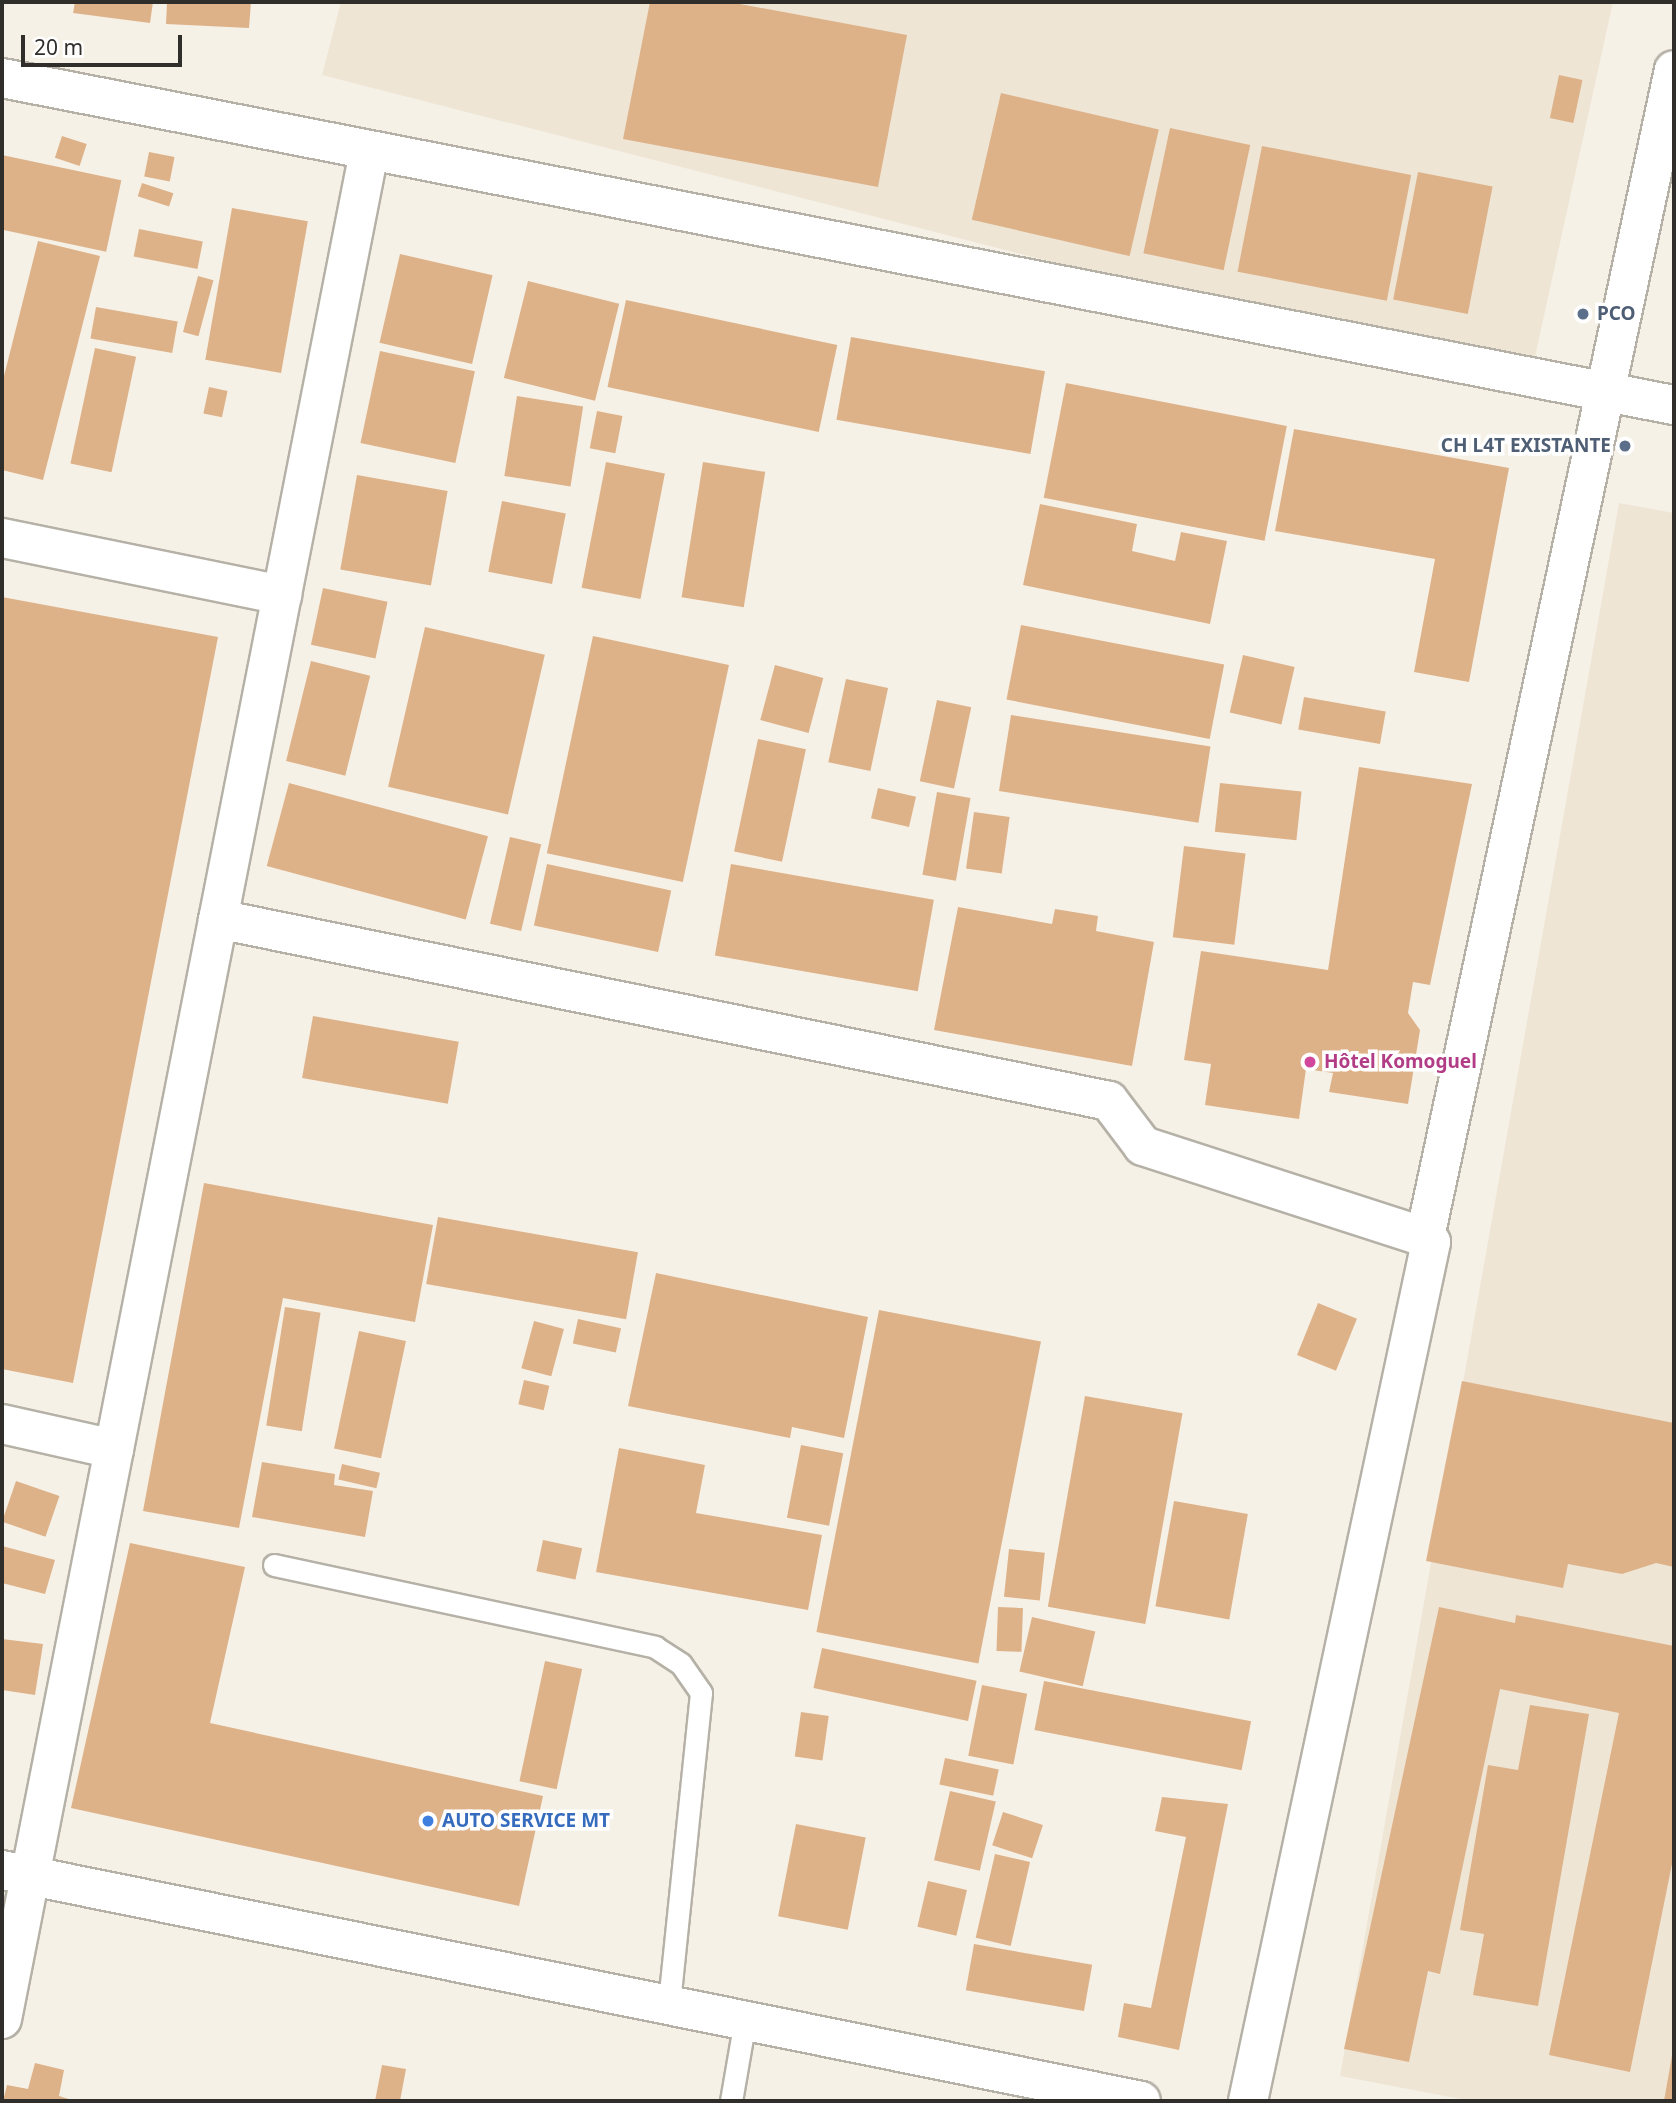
<!DOCTYPE html>
<html>
<head>
<meta charset="utf-8">
<style>
  body { margin:0 }
  #map { position:relative; width:1676px; height:2103px; overflow:hidden; background:#f6f1e7; font-family:"Noto Sans",sans-serif }
  div>[style] { position:absolute }
  .built>* { inset:0; background:#eee5d5 }
  .building>* { inset:0; background:#deb289; transform-origin:0 0 }
  .roads { filter:drop-shadow(2px 0 #b5b1a7) drop-shadow(-2px 0 #b5b1a7) drop-shadow(0 2px #b5b1a7) drop-shadow(0 -2px #b5b1a7) }
  .service>* { height:21px; margin:-10.5px; padding:0 10.5px; transform-origin:10.5px; border-radius:10.5px; background:#fff }
  .minor>* { height:38px; margin:-19px; padding:0 19px; transform-origin:19px; border-radius:19px; background:#fff }
  .tertiary>* { height:38px; margin:-19px; padding:0 19px; transform-origin:19px; border-radius:19px; background:#fff }
  .secondary>* { height:38px; margin:-19px; padding:0 19px; transform-origin:19px; border-radius:19px; background:#fff }
  .dots>* { width:19px; height:19px; translate:-50% -50%; box-sizing:border-box; border:4px solid #fff; border-radius:50% }
  span { translate:-50% -50%; white-space:nowrap; text-align:center; line-height:1.15; -webkit-text-stroke:7px #fff; paint-order:stroke }
  .service-label { font-size:19px; color:#4e5e75; font-weight:700 }
  .left { translate:0 -50%; text-align:left }
  .right { translate:-100% -50%; text-align:right }
  .hotel-label { font-size:19px; color:#b23c85; font-weight:700 }
  .shop-label { font-size:19px; color:#366cbe; font-weight:700 }
  .frame { position:absolute; inset:0; border:4px solid #302e2a; pointer-events:none }
  .scale { position:absolute; left:21px; top:35px; width:161px; height:32px; box-sizing:border-box; border:4px solid #302e2a; border-top:0; padding-left:9px; font-size:21px; line-height:24px; white-space:nowrap; color:#302e2a; -webkit-text-stroke:5px #fff; paint-order:stroke }
</style>
</head>
<body>
<div id="map">
  <div class="built">
    <div style="clip-path:polygon(341px 2px,1613px 2px,1529px 384px,322px 75px)"></div>
    <div style="clip-path:polygon(1619px 503px,1674px 513px,1674px 2101px,1471px 2101px,1340px 2076px)"></div>
  </div>
  <div class="building">
    <div style="clip-path:polygon(75px 2px,153px 2px,150px 23px,73px 13px)"></div>
    <div style="clip-path:polygon(167px 2px,251px 2px,249px 28px,166px 24px)"></div>
    <div style="clip-path:polygon(650px 2px,729px 2px,907px 35px,878px 187px,623px 139px)"></div>
    <div style="left:1559px;top:75px;width:24px;height:44px;rotate:12deg"></div>
    <div style="left:1001px;top:93px;width:162px;height:130px;rotate:13deg"></div>
    <div style="left:1170px;top:128px;width:82px;height:128px;rotate:12deg"></div>
    <div style="left:62px;top:136px;width:26px;height:23px;rotate:18deg"></div>
    <div style="left:1262px;top:146px;width:152px;height:128px;rotate:11deg"></div>
    <div style="left:149px;top:152px;width:26px;height:25px;rotate:11deg"></div>
    <div style="left:2px;top:155px;width:122px;height:73px;rotate:12deg"></div>
    <div style="left:1418px;top:172px;width:76px;height:130px;rotate:11deg"></div>
    <div style="left:142px;top:183px;width:33px;height:14px;rotate:18deg"></div>
    <div style="left:232px;top:208px;width:77px;height:154px;rotate:10deg"></div>
    <div style="left:139px;top:229px;width:65px;height:28px;rotate:11deg"></div>
    <div style="clip-path:polygon(38px 241px,100px 256px,43px 480px,2px 470px,2px 384px)"></div>
    <div style="left:400px;top:254px;width:95px;height:91px;rotate:13deg"></div>
    <div style="left:198px;top:276px;width:16px;height:58px;rotate:15deg"></div>
    <div style="left:528px;top:281px;width:94px;height:100px;rotate:14deg"></div>
    <div style="left:626px;top:300px;width:216px;height:89px;rotate:12deg"></div>
    <div style="left:96px;top:307px;width:83px;height:32px;rotate:10deg"></div>
    <div style="left:851px;top:337px;width:197px;height:84px;rotate:10deg"></div>
    <div style="left:95px;top:348px;width:42px;height:118px;rotate:12deg"></div>
    <div style="left:380px;top:351px;width:97px;height:94px;rotate:12deg"></div>
    <div style="left:1066px;top:383px;width:225px;height:117px;rotate:11deg"></div>
    <div style="left:209px;top:387px;width:19px;height:27px;rotate:12deg"></div>
    <div style="left:517px;top:396px;width:67px;height:81px;rotate:9deg"></div>
    <div style="left:597px;top:411px;width:26px;height:38px;rotate:11deg"></div>
    <div style="clip-path:polygon(1294px 429px,1509px 468px,1469px 682px,1414px 672px,1435px 559px,1275px 531px)"></div>
    <div style="left:606px;top:462px;width:60px;height:128px;rotate:11deg"></div>
    <div style="left:703px;top:462px;width:63px;height:137px;rotate:9deg"></div>
    <div style="left:357px;top:475px;width:92px;height:96px;rotate:10deg"></div>
    <div style="left:502px;top:501px;width:65px;height:72px;rotate:11deg"></div>
    <div style="clip-path:polygon(1040px 504px,1137px 524px,1132px 551px,1175px 561px,1181px 532px,1227px 541px,1210px 624px,1023px 585px)"></div>
    <div style="left:323px;top:588px;width:66px;height:58px;rotate:12deg"></div>
    <div style="clip-path:polygon(2px 597px,218px 637px,73px 1383px,2px 1369px)"></div>
    <div style="left:1021px;top:625px;width:207px;height:76px;rotate:11deg"></div>
    <div style="left:425px;top:627px;width:123px;height:164px;rotate:13deg"></div>
    <div style="left:593px;top:636px;width:139px;height:222px;rotate:12deg"></div>
    <div style="left:1243px;top:655px;width:53px;height:59px;rotate:13deg"></div>
    <div style="left:311px;top:661px;width:61px;height:103px;rotate:14deg"></div>
    <div style="left:775px;top:665px;width:50px;height:57px;rotate:15deg"></div>
    <div style="left:846px;top:679px;width:43px;height:85px;rotate:12deg"></div>
    <div style="left:1304px;top:697px;width:83px;height:33px;rotate:10deg"></div>
    <div style="left:937px;top:700px;width:35px;height:83px;rotate:12deg"></div>
    <div style="left:1011px;top:715px;width:202px;height:77px;rotate:9deg"></div>
    <div style="left:758px;top:739px;width:49px;height:115px;rotate:12deg"></div>
    <div style="clip-path:polygon(1359px 767px,1472px 784px,1430px 985px,1413px 982px,1408px 1013px,1420px 1030px,1408px 1104px,1329px 1092px,1333px 1073px,1306px 1069px,1299px 1119px,1205px 1105px,1211px 1064px,1184px 1060px,1201px 951px,1328px 970px)"></div>
    <div style="left:289px;top:783px;width:206px;height:86px;rotate:15deg"></div>
    <div style="left:1220px;top:783px;width:82px;height:49px;rotate:6deg"></div>
    <div style="left:878px;top:788px;width:39px;height:31px;rotate:13deg"></div>
    <div style="left:937px;top:792px;width:34px;height:84px;rotate:10deg"></div>
    <div style="left:974px;top:812px;width:36px;height:57px;rotate:8deg"></div>
    <div style="left:510px;top:837px;width:32px;height:89px;rotate:13deg"></div>
    <div style="left:1184px;top:846px;width:62px;height:92px;rotate:7deg"></div>
    <div style="left:547px;top:864px;width:127px;height:63px;rotate:12deg"></div>
    <div style="left:731px;top:864px;width:206px;height:93px;rotate:10deg"></div>
    <div style="clip-path:polygon(958px 907px,1052px 924px,1055px 909px,1098px 916px,1096px 931px,1154px 942px,1132px 1066px,934px 1030px)"></div>
    <div style="left:313px;top:1016px;width:148px;height:63px;rotate:10deg"></div>
    <div style="clip-path:polygon(204px 1183px,433px 1225px,415px 1322px,283px 1298px,239px 1528px,143px 1511px)"></div>
    <div style="left:438px;top:1217px;width:203px;height:68px;rotate:10deg"></div>
    <div style="clip-path:polygon(656px 1273px,868px 1317px,844px 1438px,792px 1427px,790px 1438px,628px 1406px)"></div>
    <div style="left:1318px;top:1303px;width:42px;height:56px;rotate:22deg"></div>
    <div style="left:285px;top:1307px;width:36px;height:120px;rotate:9deg"></div>
    <div style="left:879px;top:1310px;width:165px;height:328px;rotate:11deg"></div>
    <div style="left:578px;top:1319px;width:44px;height:25px;rotate:12deg"></div>
    <div style="left:534px;top:1321px;width:31px;height:49px;rotate:15deg"></div>
    <div style="left:359px;top:1331px;width:48px;height:120px;rotate:12deg"></div>
    <div style="left:524px;top:1380px;width:26px;height:25px;rotate:13deg"></div>
    <div style="clip-path:polygon(1462px 1381px,1674px 1423px,1674px 1567px,1656px 1563px,1622px 1574px,1568px 1564px,1563px 1588px,1426px 1561px)"></div>
    <div style="left:1085px;top:1396px;width:99px;height:214px;rotate:10deg"></div>
    <div style="left:801px;top:1445px;width:43px;height:74px;rotate:11deg"></div>
    <div style="clip-path:polygon(619px 1448px,705px 1465px,696px 1513px,822px 1535px,808px 1610px,596px 1572px)"></div>
    <div style="clip-path:polygon(262px 1462px,335px 1474px,334px 1485px,373px 1491px,365px 1537px,252px 1517px)"></div>
    <div style="left:342px;top:1464px;width:39px;height:16px;rotate:13deg"></div>
    <div style="left:16px;top:1481px;width:46px;height:43px;rotate:19deg"></div>
    <div style="left:1174px;top:1501px;width:75px;height:107px;rotate:10deg"></div>
    <div style="left:543px;top:1540px;width:40px;height:32px;rotate:12deg"></div>
    <div style="clip-path:polygon(130px 1543px,245px 1567px,210px 1723px,543px 1796px,519px 1906px,71px 1808px)"></div>
    <div style="clip-path:polygon(2px 1546px,55px 1560px,45px 1594px,2px 1583px)"></div>
    <div style="left:1009px;top:1549px;width:36px;height:48px;rotate:6deg"></div>
    <div style="left:998px;top:1607px;width:25px;height:44px;rotate:2deg"></div>
    <div style="clip-path:polygon(1439px 1607px,1515px 1623px,1516px 1615px,1674px 1646px,1674px 1854px,1630px 2072px,1549px 2055px,1619px 1713px,1500px 1689px,1440px 1974px,1428px 1971px,1409px 2062px,1344px 2049px)"></div>
    <div style="left:1032px;top:1617px;width:65px;height:56px;rotate:13deg"></div>
    <div style="clip-path:polygon(2px 1639px,43px 1644px,35px 1695px,2px 1690px)"></div>
    <div style="left:822px;top:1648px;width:158px;height:41px;rotate:12deg"></div>
    <div style="left:545px;top:1661px;width:38px;height:123px;rotate:12deg"></div>
    <div style="left:1044px;top:1681px;width:211px;height:50px;rotate:11deg"></div>
    <div style="left:982px;top:1685px;width:46px;height:72px;rotate:11deg"></div>
    <div style="clip-path:polygon(1530px 1705px,1589px 1714px,1538px 2006px,1473px 1995px,1484px 1934px,1460px 1930px,1488px 1765px,1518px 1770px)"></div>
    <div style="left:801px;top:1712px;width:28px;height:45px;rotate:8deg"></div>
    <div style="left:945px;top:1758px;width:55px;height:27px;rotate:12deg"></div>
    <div style="left:950px;top:1791px;width:47px;height:71px;rotate:13deg"></div>
    <div style="clip-path:polygon(1162px 1797px,1228px 1804px,1179px 2050px,1118px 2037px,1124px 2003px,1151px 2008px,1186px 1837px,1155px 1831px)"></div>
    <div style="left:1003px;top:1812px;width:42px;height:35px;rotate:18deg"></div>
    <div style="left:796px;top:1824px;width:71px;height:94px;rotate:11deg"></div>
    <div style="left:995px;top:1854px;width:36px;height:86px;rotate:13deg"></div>
    <div style="left:928px;top:1881px;width:40px;height:47px;rotate:13deg"></div>
    <div style="left:974px;top:1944px;width:120px;height:47px;rotate:10deg"></div>
    <div style="clip-path:polygon(1673px 2050px,1674px 2101px,1664px 2101px)"></div>
    <div style="clip-path:polygon(35px 2063px,64px 2070px,59px 2096px,75px 2101px,3px 2101px,7px 2085px,28px 2089px)"></div>
    <div style="clip-path:polygon(382px 2065px,406px 2069px,400px 2101px,375px 2101px)"></div>
  </div>
  <div class="roads">
    <div class="service">
      <div style="left:274px;top:1565px;width:390px;rotate:12.1deg"></div>
      <div style="left:655px;top:1647px;width:31px;rotate:33deg"></div>
      <div style="left:681px;top:1664px;width:35px;rotate:55deg"></div>
      <div style="left:701px;top:1693px;width:313px;rotate:95.9deg"></div>
      <div style="left:731px;top:2101px;width:82px;rotate:-80.2deg"></div>
    </div>
    <div class="minor">
      <div style="left:2px;top:78px;width:1704px;rotate:11.07deg"></div>
      <div style="left:2px;top:538px;width:286px;rotate:11.5deg"></div>
      <div style="left:218px;top:919px;width:909px;rotate:11.54deg"></div>
      <div style="left:1109px;top:1101px;width:56px;rotate:52.9deg"></div>
      <div style="left:1143px;top:1146px;width:296px;rotate:17.9deg"></div>
      <div style="left:2px;top:1424px;width:115px;rotate:12.6deg"></div>
      <div style="left:2px;top:2019px;width:1903px;rotate:-78.88deg"></div>
    </div>
    <div class="tertiary">
      <div style="left:2px;top:1870px;width:1162px;rotate:11.46deg"></div>
    </div>
    <div class="secondary">
      <div style="left:1248px;top:2101px;width:878px;rotate:-77.97deg"></div>
      <div style="left:1431px;top:1242px;width:8px;rotate:-140deg"></div>
      <div style="left:1425px;top:1237px;width:1193px;rotate:-77.96deg"></div>
    </div>
  </div>
  <div class="dots">
    <div style="left:1583px;top:314px;background:#5c6f8a"></div>
    <div style="left:1625px;top:446px;background:#5c6f8a"></div>
    <div style="left:1310px;top:1062px;background:#d1479c"></div>
    <div style="left:428px;top:1821px;background:#3f7fe0"></div>
  </div>
  <div class="service-label">
    <span class="left" style="left:1597px;top:314px">PCO</span>
    <span class="right" style="left:1611px;top:446px">CH L4T EXISTANTE</span>
  </div>
  <div class="hotel-label">
    <span class="left" style="left:1324px;top:1062px">Hôtel Komoguel</span>
  </div>
  <div class="shop-label">
    <span class="left" style="left:442px;top:1821px">AUTO SERVICE MT</span>
  </div>
  <div class="frame"></div>
  <div class="scale">20 m</div>
</div>
</body>
</html>
